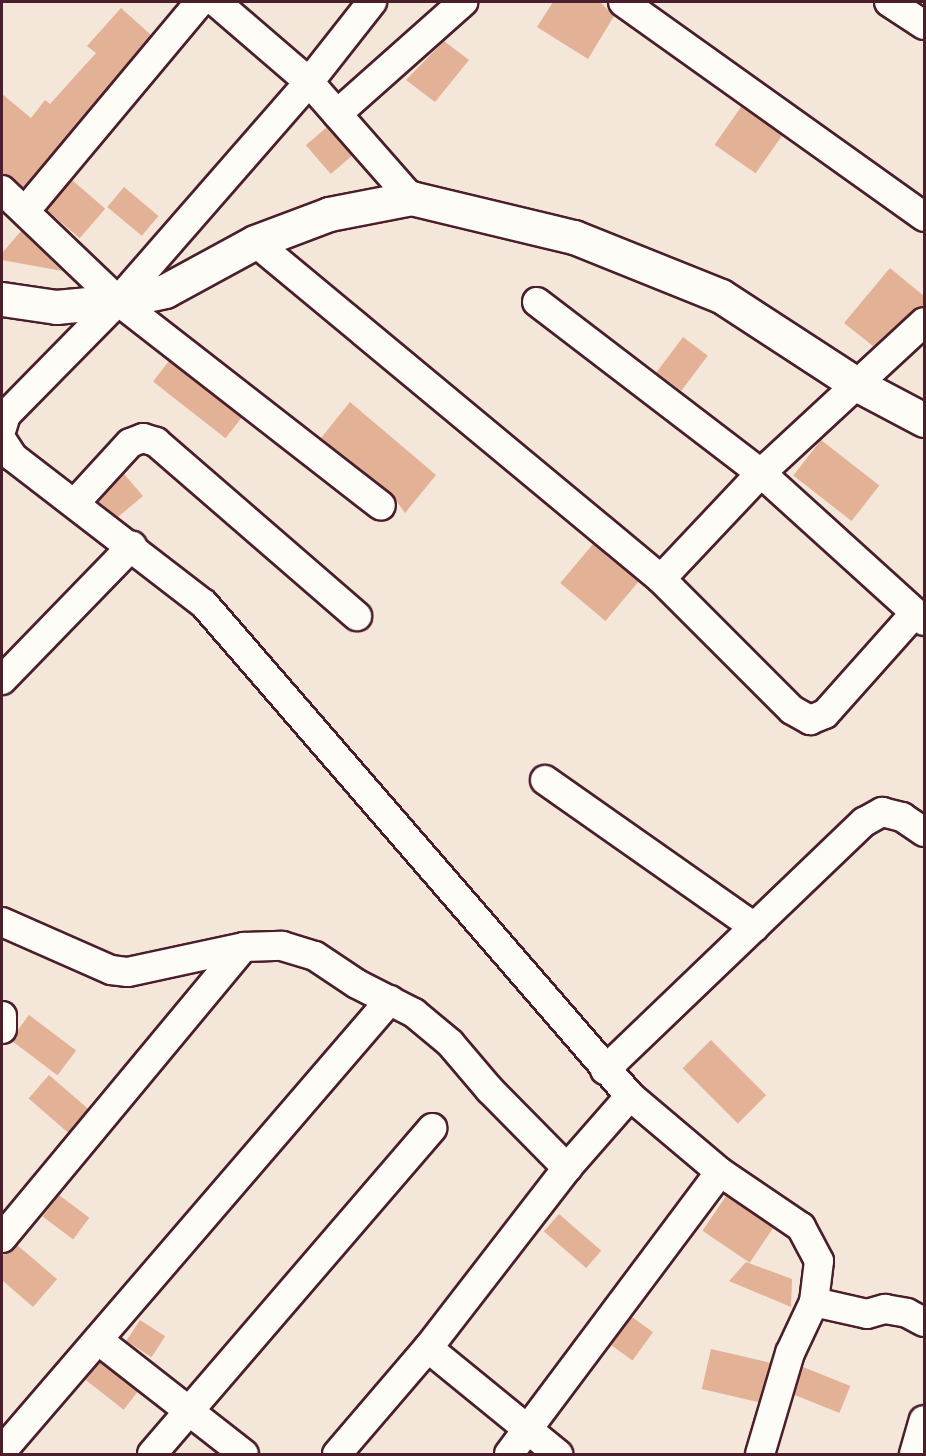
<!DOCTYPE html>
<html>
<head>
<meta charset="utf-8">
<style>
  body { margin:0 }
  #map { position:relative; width:926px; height:1456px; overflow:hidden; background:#f5e6da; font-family:"Comic Neue",sans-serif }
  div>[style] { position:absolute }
  .building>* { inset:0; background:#e3b195; transform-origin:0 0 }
  .roads { filter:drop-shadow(2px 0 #4a1f2b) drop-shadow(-2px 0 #4a1f2b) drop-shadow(0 2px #4a1f2b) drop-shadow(0 -2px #4a1f2b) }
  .minor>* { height:28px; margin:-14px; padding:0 14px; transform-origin:14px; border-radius:14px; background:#fdfcf7 }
  .tertiary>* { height:33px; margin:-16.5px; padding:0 16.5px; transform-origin:16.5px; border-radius:16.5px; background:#fdfcf7 }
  span { translate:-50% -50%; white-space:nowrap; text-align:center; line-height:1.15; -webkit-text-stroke:4.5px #fdfcf7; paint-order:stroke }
  .frame { position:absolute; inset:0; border:3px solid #4a1f2b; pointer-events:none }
</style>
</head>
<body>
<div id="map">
  <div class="building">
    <div style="clip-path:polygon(553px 2px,600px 2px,614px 16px,588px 59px,537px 27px)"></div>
    <div style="clip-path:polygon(121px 8px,151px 35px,23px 188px,2px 174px,2px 94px,31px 118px,45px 100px,50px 104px,96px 53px,87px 46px)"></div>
    <div style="clip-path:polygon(444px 41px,469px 60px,435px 102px,406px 80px)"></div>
    <div style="left:741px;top:107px;width:50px;height:46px;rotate:35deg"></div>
    <div style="left:327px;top:127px;width:38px;height:28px;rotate:49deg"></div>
    <div style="left:72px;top:180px;width:44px;height:39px;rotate:41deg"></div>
    <div style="left:124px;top:187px;width:45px;height:26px;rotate:40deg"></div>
    <div style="clip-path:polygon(21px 231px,62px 271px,2px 260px,2px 253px)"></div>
    <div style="clip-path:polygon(890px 268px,924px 296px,924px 305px,913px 310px,873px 346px,844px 323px)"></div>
    <div style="left:683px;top:337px;width:31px;height:44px;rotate:37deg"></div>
    <div style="left:169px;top:361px;width:92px;height:26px;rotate:38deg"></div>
    <div style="clip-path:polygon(350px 402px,436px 475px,405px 513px,391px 493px,321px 438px)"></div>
    <div style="left:821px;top:440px;width:74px;height:45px;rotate:38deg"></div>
    <div style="clip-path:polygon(124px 474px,143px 496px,118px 517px,99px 502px)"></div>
    <div style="left:593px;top:544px;width:59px;height:51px;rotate:40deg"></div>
    <div style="left:29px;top:1015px;width:59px;height:31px;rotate:37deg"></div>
    <div style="left:711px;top:1040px;width:78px;height:40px;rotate:45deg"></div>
    <div style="left:49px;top:1075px;width:52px;height:31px;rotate:41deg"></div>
    <div style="left:59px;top:1195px;width:38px;height:27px;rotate:37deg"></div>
    <div style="left:726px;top:1196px;width:57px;height:42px;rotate:34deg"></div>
    <div style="left:559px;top:1214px;width:56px;height:23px;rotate:41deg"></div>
    <div style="clip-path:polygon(17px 1245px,57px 1279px,33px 1307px,2px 1280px,2px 1256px)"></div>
    <div style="clip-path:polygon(746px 1262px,792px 1279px,791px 1307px,729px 1281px)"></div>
    <div style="left:632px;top:1317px;width:26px;height:35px;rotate:36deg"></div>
    <div style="left:140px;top:1320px;width:30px;height:25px;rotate:33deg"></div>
    <div style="left:711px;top:1349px;width:61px;height:41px;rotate:13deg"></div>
    <div style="left:100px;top:1362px;width:48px;height:23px;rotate:38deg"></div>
    <div style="left:803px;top:1367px;width:51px;height:29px;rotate:22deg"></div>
  </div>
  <div class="roads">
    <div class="minor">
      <div style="left:216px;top:2px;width:123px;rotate:40.7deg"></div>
      <div style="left:309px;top:82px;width:154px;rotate:48.7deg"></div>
      <div style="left:623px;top:2px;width:370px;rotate:35.5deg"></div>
      <div style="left:889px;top:2px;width:42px;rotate:33.3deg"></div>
      <div style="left:337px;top:114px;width:169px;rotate:-41.6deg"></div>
      <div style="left:2px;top:190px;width:161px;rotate:43.7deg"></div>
      <div style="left:118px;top:301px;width:333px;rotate:37.9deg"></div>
      <div style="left:26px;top:210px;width:271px;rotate:-50.1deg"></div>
      <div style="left:255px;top:242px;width:528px;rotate:39.69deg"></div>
      <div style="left:661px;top:579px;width:146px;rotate:-46.7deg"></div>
      <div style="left:761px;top:473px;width:222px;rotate:-42.8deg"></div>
      <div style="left:537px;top:302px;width:282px;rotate:37.4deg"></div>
      <div style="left:761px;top:473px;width:220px;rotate:42.2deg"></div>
      <div style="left:2px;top:428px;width:14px;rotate:-73deg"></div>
      <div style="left:6px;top:415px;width:160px;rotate:-45.5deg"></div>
      <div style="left:118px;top:301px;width:291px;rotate:-48.9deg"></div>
      <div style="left:309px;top:82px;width:102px;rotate:-51.8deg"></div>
      <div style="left:2px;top:440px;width:20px;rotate:57deg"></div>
      <div style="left:13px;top:457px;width:241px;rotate:37.6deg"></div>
      <div style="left:204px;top:604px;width:651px;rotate:49.11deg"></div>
      <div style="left:630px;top:1096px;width:118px;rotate:40.2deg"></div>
      <div style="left:720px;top:1172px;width:98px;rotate:34.2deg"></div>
      <div style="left:801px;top:1227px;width:38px;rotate:62deg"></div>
      <div style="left:819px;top:1261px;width:41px;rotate:97deg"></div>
      <div style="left:814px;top:1302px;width:56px;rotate:115.2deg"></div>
      <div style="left:790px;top:1353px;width:105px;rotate:106.5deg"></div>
      <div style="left:75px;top:503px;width:81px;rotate:-47.5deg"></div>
      <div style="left:130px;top:443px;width:14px;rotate:-21deg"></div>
      <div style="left:143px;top:438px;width:14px;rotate:17deg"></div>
      <div style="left:156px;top:442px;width:266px;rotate:40.9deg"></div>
      <div style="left:661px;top:579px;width:185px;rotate:45deg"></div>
      <div style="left:792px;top:710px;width:21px;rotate:29deg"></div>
      <div style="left:810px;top:720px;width:16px;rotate:-22deg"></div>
      <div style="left:825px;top:714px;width:135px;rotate:-48.3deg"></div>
      <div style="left:2px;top:680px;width:187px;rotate:-45.9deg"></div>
      <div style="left:545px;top:780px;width:256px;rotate:35.1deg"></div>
      <div style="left:2px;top:922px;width:119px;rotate:23.8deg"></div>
      <div style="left:111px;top:970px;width:17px;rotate:7deg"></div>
      <div style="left:128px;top:972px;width:119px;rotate:-12.2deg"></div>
      <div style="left:244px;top:947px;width:38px;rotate:-2deg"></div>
      <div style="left:282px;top:946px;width:34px;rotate:17deg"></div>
      <div style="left:315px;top:956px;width:50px;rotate:33.7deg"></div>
      <div style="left:357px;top:984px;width:64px;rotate:27deg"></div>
      <div style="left:414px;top:1013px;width:47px;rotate:39.8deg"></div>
      <div style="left:450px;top:1043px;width:62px;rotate:49.6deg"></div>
      <div style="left:490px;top:1090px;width:110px;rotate:45.4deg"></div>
      <div style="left:2px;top:1016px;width:13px;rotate:90deg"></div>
      <div style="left:605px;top:1070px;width:359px;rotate:-43.8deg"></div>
      <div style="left:864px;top:822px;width:21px;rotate:-29deg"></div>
      <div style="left:882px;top:812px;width:21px;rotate:14deg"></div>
      <div style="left:902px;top:817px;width:27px;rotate:34deg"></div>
      <div style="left:2px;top:1238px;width:378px;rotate:-50.3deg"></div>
      <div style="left:814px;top:1302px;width:54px;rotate:12.8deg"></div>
      <div style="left:867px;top:1314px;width:19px;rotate:-16deg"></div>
      <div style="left:885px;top:1309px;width:22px;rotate:10deg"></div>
      <div style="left:907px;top:1313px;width:19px;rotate:28deg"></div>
      <div style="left:98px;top:1340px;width:185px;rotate:38deg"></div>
      <div style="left:428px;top:1348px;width:168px;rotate:39.2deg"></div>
      <div style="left:2px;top:1451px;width:595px;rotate:-49.29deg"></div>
      <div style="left:152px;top:1454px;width:430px;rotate:-49.3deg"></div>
      <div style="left:337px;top:1454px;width:140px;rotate:-49.4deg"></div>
      <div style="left:428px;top:1348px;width:227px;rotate:-52.3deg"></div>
      <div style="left:567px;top:1168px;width:96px;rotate:-48.8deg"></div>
      <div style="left:509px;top:1454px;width:352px;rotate:-53.2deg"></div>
      <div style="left:914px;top:1454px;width:35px;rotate:-74deg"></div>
    </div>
    <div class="tertiary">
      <div style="left:2px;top:299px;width:55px;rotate:8.4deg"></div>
      <div style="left:56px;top:307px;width:62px;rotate:-5.5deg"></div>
      <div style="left:118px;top:301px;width:48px;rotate:-12deg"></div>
      <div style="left:165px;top:291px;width:102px;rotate:-28.6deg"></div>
      <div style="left:255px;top:242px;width:79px;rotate:-20.7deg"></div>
      <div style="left:329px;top:214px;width:84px;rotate:-11deg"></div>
      <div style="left:411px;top:198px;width:168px;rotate:13.5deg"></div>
      <div style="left:574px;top:237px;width:158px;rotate:21.9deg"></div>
      <div style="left:721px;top:296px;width:161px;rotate:33.1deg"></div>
      <div style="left:856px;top:384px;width:77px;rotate:27.9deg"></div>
    </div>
  </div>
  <div class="frame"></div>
</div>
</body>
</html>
